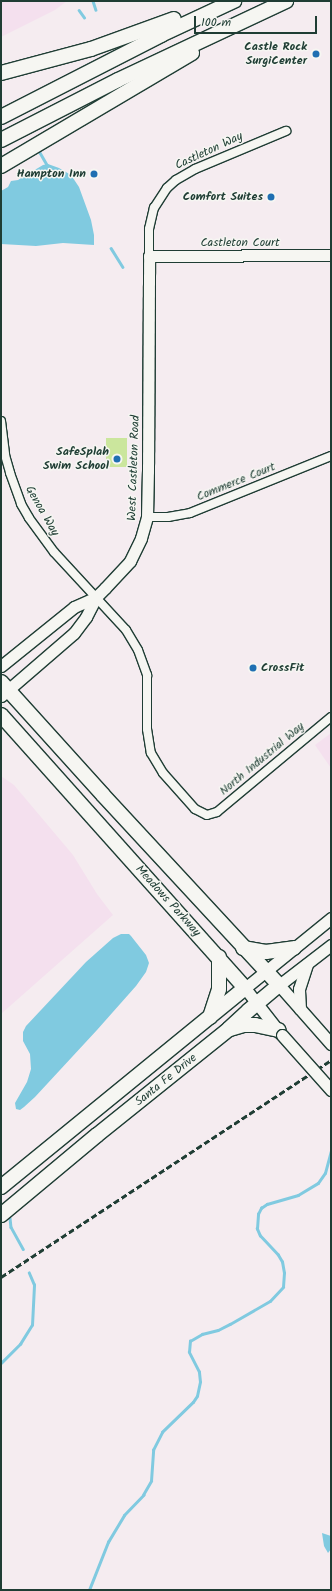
<!DOCTYPE html>
<html>
<head>
<meta charset="utf-8">
<style>
  body { margin:0 }
  #map { position:relative; width:332px; height:1591px; overflow:hidden; background:#f5ecf0; font-family:Kalam,sans-serif }
  div>[style] { position:absolute }
  .built>* { inset:0; background:#f4e0ee }
  .green>* { inset:0; background:#cbe69d; transform-origin:0 0 }
  .water>* { inset:0; background:#80cae0 }
  .stream>* { height:2.5px; margin:-1.25px; padding:0 1.25px; transform-origin:1.25px; border-radius:1.25px; background:#80cae0 }
  .roads { filter:drop-shadow(1px 0 #1f3d34) drop-shadow(-1px 0 #1f3d34) drop-shadow(0 1px #1f3d34) drop-shadow(0 -1px #1f3d34) }
  .street>* { height:8px; margin:-4px; padding:0 4px; transform-origin:4px; border-radius:4px; background:#f6f6f2 }
  .secondary>* { height:11px; margin:-5.5px; padding:0 5.5px; transform-origin:5.5px; border-radius:5.5px; background:#f6f6f2 }
  .highway>* { height:14px; margin:-7px; padding:0 7px; transform-origin:7px; border-radius:7px; background:#f6f6f2 }
  .rail>* { height:2.5px; margin-top:-1.25px; transform-origin:0; background:repeating-linear-gradient(90deg,#1f3d34 0 6px,transparent 0 9px) }
  .bridges { filter:drop-shadow(1px 0 #1f3d34) drop-shadow(-1px 0 #1f3d34) drop-shadow(0 1px #1f3d34) drop-shadow(0 -1px #1f3d34) }
  .secondary-bridge>* { height:11px; margin:-5.5px; padding:0 5.5px; transform-origin:5.5px; border-radius:5.5px; background:#f6f6f2 }
  .dots>* { width:11px; height:11px; translate:-50% -50%; box-sizing:border-box; border:2px solid #f6f6f2; border-radius:50% }
  span { translate:-50% -50%; white-space:nowrap; text-align:center; line-height:1.15; -webkit-text-stroke:3px #f6f6f2; paint-order:stroke }
  .poi-label { font-size:12px; color:#1f3d34; font-weight:700 }
  .right { translate:-100% -50%; text-align:right }
  .left { translate:0 -50%; text-align:left }
  .street-label { font-size:12px; color:#1f3d34 }
  .frame { position:absolute; inset:0; border:2px solid #1f3d34; pointer-events:none }
  .scale { position:absolute; left:194px; top:16px; width:123px; height:18px; box-sizing:border-box; border:2px solid #1f3d34; border-top:0; padding-left:5px; font-size:12px; line-height:14px; white-space:nowrap; color:#1f3d34; -webkit-text-stroke:3px #f6f6f2; paint-order:stroke }
</style>
</head>
<body>
<div id="map">
  <div class="built">
    <div style="clip-path:polygon(1px 1px,67px 1px,55px 10px,1px 37px)"></div>
    <div style="clip-path:polygon(331px 733px,331px 768px,315px 745px)"></div>
    <div style="clip-path:polygon(1px 776px,14px 785px,73px 855px,97px 894px,113px 915px,1px 1014px)"></div>
  </div>
  <div class="green">
    <div style="left:106px;top:438px;width:21px;height:29px"></div>
  </div>
  <div class="water">
    <div style="clip-path:polygon(48px 164px,59px 168px,71px 175px,79px 187px,91px 220px,94px 235px,94px 245px,63px 243px,36px 246px,1px 244px,1px 191px,8px 187px,11px 181px,18px 180px,43px 165px)"></div>
    <div style="clip-path:polygon(121px 934px,129px 934px,131px 936px,146px 955px,149px 963px,146px 972px,136px 986px,97px 1030px,35px 1097px,24px 1107px,20px 1110px,16px 1109px,15px 1103px,27px 1082px,31px 1069px,30px 1054px,23px 1041px,23px 1032px,26px 1026px,86px 962px,113px 938px)"></div>
    <div style="clip-path:polygon(322px 1533px,331px 1536px,331px 1549px,328px 1553px,324px 1546px)"></div>
  </div>
  <div class="stream">
    <div style="left:93px;top:1px;width:9px;rotate:72deg"></div>
    <div style="left:79px;top:10px;width:9px;rotate:54deg"></div>
    <div style="left:38px;top:149px;width:20px;rotate:60deg"></div>
    <div style="left:111px;top:248px;width:22px;rotate:58deg"></div>
    <div style="left:10px;top:1218px;width:9px;rotate:84deg"></div>
    <div style="left:11px;top:1227px;width:25px;rotate:61deg"></div>
    <div style="left:1px;top:1363px;width:27px;rotate:-45deg"></div>
    <div style="left:20px;top:1344px;width:22px;rotate:-58deg"></div>
    <div style="left:32px;top:1325px;width:40px;rotate:-87.1deg"></div>
    <div style="left:34px;top:1285px;width:13px;rotate:-113deg"></div>
    <div style="left:89px;top:1590px;width:52px;rotate:-68.4deg"></div>
    <div style="left:108px;top:1542px;width:31px;rotate:-59deg"></div>
    <div style="left:124px;top:1515px;width:28px;rotate:-46deg"></div>
    <div style="left:143px;top:1495px;width:16px;rotate:-60deg"></div>
    <div style="left:151px;top:1481px;width:31px;rotate:-86deg"></div>
    <div style="left:153px;top:1450px;width:20px;rotate:-63deg"></div>
    <div style="left:162px;top:1432px;width:43px;rotate:-44.1deg"></div>
    <div style="left:193px;top:1402px;width:7px;rotate:-56deg"></div>
    <div style="left:197px;top:1396px;width:14px;rotate:-78deg"></div>
    <div style="left:200px;top:1382px;width:10px;rotate:-96deg"></div>
    <div style="left:199px;top:1372px;width:22px;rotate:-117deg"></div>
    <div style="left:189px;top:1352px;width:11px;rotate:-85deg"></div>
    <div style="left:190px;top:1341px;width:14px;rotate:-30deg"></div>
    <div style="left:202px;top:1334px;width:16px;rotate:-14deg"></div>
    <div style="left:218px;top:1330px;width:13px;rotate:-27deg"></div>
    <div style="left:230px;top:1324px;width:46px;rotate:-29.9deg"></div>
    <div style="left:270px;top:1301px;width:19px;rotate:-47deg"></div>
    <div style="left:283px;top:1287px;width:14px;rotate:-86deg"></div>
    <div style="left:284px;top:1273px;width:11px;rotate:-100deg"></div>
    <div style="left:282px;top:1262px;width:8px;rotate:-120deg"></div>
    <div style="left:278px;top:1255px;width:26px;rotate:-133deg"></div>
    <div style="left:260px;top:1236px;width:8px;rotate:-113deg"></div>
    <div style="left:257px;top:1229px;width:15px;rotate:-86deg"></div>
    <div style="left:258px;top:1214px;width:7px;rotate:-63deg"></div>
    <div style="left:261px;top:1208px;width:7px;rotate:-34deg"></div>
    <div style="left:267px;top:1204px;width:32px;rotate:-16deg"></div>
    <div style="left:298px;top:1195px;width:23px;rotate:-31deg"></div>
    <div style="left:318px;top:1183px;width:12px;rotate:-55deg"></div>
    <div style="left:325px;top:1173px;width:24px;rotate:-75deg"></div>
  </div>
  <div class="roads">
    <div class="street">
      <div style="left:149px;top:256px;width:27px;rotate:-90deg"></div>
      <div style="left:149px;top:229px;width:22px;rotate:-77deg"></div>
      <div style="left:154px;top:208px;width:24px;rotate:-57deg"></div>
      <div style="left:167px;top:188px;width:12px;rotate:-42deg"></div>
      <div style="left:176px;top:180px;width:22px;rotate:-30deg"></div>
      <div style="left:195px;top:169px;width:99px;rotate:-22.7deg"></div>
      <div style="left:1px;top:421px;width:34px;rotate:83deg"></div>
      <div style="left:5px;top:455px;width:19px;rotate:74deg"></div>
      <div style="left:10px;top:473px;width:33px;rotate:70deg"></div>
      <div style="left:21px;top:504px;width:16px;rotate:60deg"></div>
      <div style="left:29px;top:518px;width:42px;rotate:53.7deg"></div>
      <div style="left:54px;top:552px;width:106px;rotate:47.3deg"></div>
      <div style="left:126px;top:630px;width:23px;rotate:59deg"></div>
      <div style="left:138px;top:650px;width:27px;rotate:70deg"></div>
      <div style="left:147px;top:675px;width:54px;rotate:90deg"></div>
      <div style="left:147px;top:729px;width:24px;rotate:81deg"></div>
      <div style="left:151px;top:753px;width:23px;rotate:59deg"></div>
      <div style="left:163px;top:773px;width:48px;rotate:48.4deg"></div>
      <div style="left:195px;top:809px;width:13px;rotate:27deg"></div>
      <div style="left:207px;top:815px;width:10px;rotate:-17deg"></div>
      <div style="left:217px;top:812px;width:148px;rotate:-39.8deg"></div>
      <div style="left:147px;top:517px;width:21px"></div>
      <div style="left:168px;top:517px;width:22px;rotate:-10deg"></div>
      <div style="left:190px;top:513px;width:152px;rotate:-22deg"></div>
    </div>
    <div class="secondary">
      <div style="left:1px;top:666px;width:94px;rotate:-38.9deg"></div>
      <div style="left:74px;top:607px;width:24px;rotate:-24deg"></div>
      <div style="left:96px;top:597px;width:13px;rotate:-45deg"></div>
      <div style="left:105px;top:588px;width:37px;rotate:-47deg"></div>
      <div style="left:130px;top:561px;width:25px;rotate:-64deg"></div>
      <div style="left:141px;top:538px;width:22px;rotate:-74deg"></div>
      <div style="left:147px;top:517px;width:46px;rotate:-88.8deg"></div>
      <div style="left:148px;top:471px;width:215px;rotate:-89.7deg"></div>
      <div style="left:149px;top:256px;width:182px;rotate:-0.3deg"></div>
      <div style="left:1px;top:696px;width:96px;rotate:-40.8deg"></div>
      <div style="left:74px;top:633px;width:20px;rotate:-53deg"></div>
      <div style="left:86px;top:617px;width:22px;rotate:-63deg"></div>
      <div style="left:331px;top:945px;width:66px;rotate:142.4deg"></div>
      <div style="left:279px;top:985px;width:79px;rotate:48.6deg"></div>
      <div style="left:300px;top:1009px;width:20px;rotate:-93deg"></div>
      <div style="left:299px;top:989px;width:26px;rotate:-72deg"></div>
      <div style="left:280px;top:1033px;width:57px;rotate:-127.9deg"></div>
      <div style="left:245px;top:988px;width:111px;rotate:-39.1deg"></div>
    </div>
    <div class="highway">
      <div style="left:1px;top:73px;width:93px;rotate:-14.9deg"></div>
      <div style="left:91px;top:49px;width:88px;rotate:-19.9deg"></div>
      <div style="left:1px;top:117px;width:180px;rotate:-27.1deg"></div>
      <div style="left:161px;top:35px;width:81px;rotate:-25deg"></div>
      <div style="left:1px;top:140px;width:131px;rotate:-27.1deg"></div>
      <div style="left:118px;top:80px;width:186px;rotate:-25.2deg"></div>
      <div style="left:1px;top:166px;width:222px;rotate:-30.6deg"></div>
      <div style="left:1px;top:682px;width:152px;rotate:47.9deg"></div>
      <div style="left:103px;top:795px;width:259px;rotate:47.2deg"></div>
      <div style="left:279px;top:985px;width:40px;rotate:140deg"></div>
      <div style="left:248px;top:1011px;width:26px;rotate:137deg"></div>
      <div style="left:229px;top:1029px;width:169px;rotate:141.2deg"></div>
      <div style="left:97px;top:1135px;width:125px;rotate:140.2deg"></div>
      <div style="left:1px;top:715px;width:366px;rotate:48.2deg"></div>
      <div style="left:245px;top:988px;width:315px;rotate:140.8deg"></div>
      <div style="left:243px;top:948px;width:23px;rotate:10deg"></div>
      <div style="left:266px;top:952px;width:28px;rotate:-8deg"></div>
      <div style="left:210px;top:1017px;width:29px;rotate:-72deg"></div>
      <div style="left:219px;top:989px;width:32px;rotate:-90deg"></div>
      <div style="left:230px;top:1029px;width:15px;rotate:-16deg"></div>
      <div style="left:244px;top:1025px;width:11px"></div>
      <div style="left:255px;top:1025px;width:24px;rotate:12deg"></div>
    </div>
  </div>
  <div class="rail">
    <div style="left:1px;top:1277px;width:395px;rotate:-33.3deg"></div>
  </div>
  <div class="bridges">
    <div class="secondary-bridge">
      <div style="left:282px;top:1035px;width:74px;rotate:48.3deg"></div>
    </div>
  </div>
  <div class="dots">
    <div style="left:316px;top:54px;background:#1f6fb2"></div>
    <div style="left:94px;top:174px;background:#1f6fb2"></div>
    <div style="left:271px;top:197px;background:#1f6fb2"></div>
    <div style="left:117px;top:459px;background:#1f6fb2"></div>
    <div style="left:253px;top:668px;background:#1f6fb2"></div>
  </div>
  <div class="poi-label">
    <span class="right" style="left:307px;top:54px">Castle Rock<br>SurgiCenter</span>
    <span class="right" style="left:86px;top:174px">Hampton Inn</span>
    <span class="right" style="left:263px;top:197px">Comfort Suites</span>
    <span class="right" style="left:109px;top:459px">SafeSplah<br>Swim School</span>
    <span class="left" style="left:261px;top:668px">CrossFit</span>
  </div>
  <div class="street-label">
    <span style="left:209px;top:151px;rotate:-25deg">Castleton Way</span>
    <span style="left:240px;top:243px">Castleton Court</span>
    <span style="left:134px;top:468px;rotate:-88deg">West Castleton Road</span>
    <span style="left:236px;top:482px;rotate:-22deg">Commerce Court</span>
    <span style="left:42px;top:511px;rotate:60deg">Genoa Way</span>
    <span style="left:262px;top:759px;rotate:-40deg">North Industrial Way</span>
    <span style="left:168px;top:901px;rotate:48deg">Meadows Parkway</span>
    <span style="left:166px;top:1080px;rotate:-39deg">Santa Fe Drive</span>
  </div>
  <div class="frame"></div>
  <div class="scale">100 m</div>
</div>
</body>
</html>
